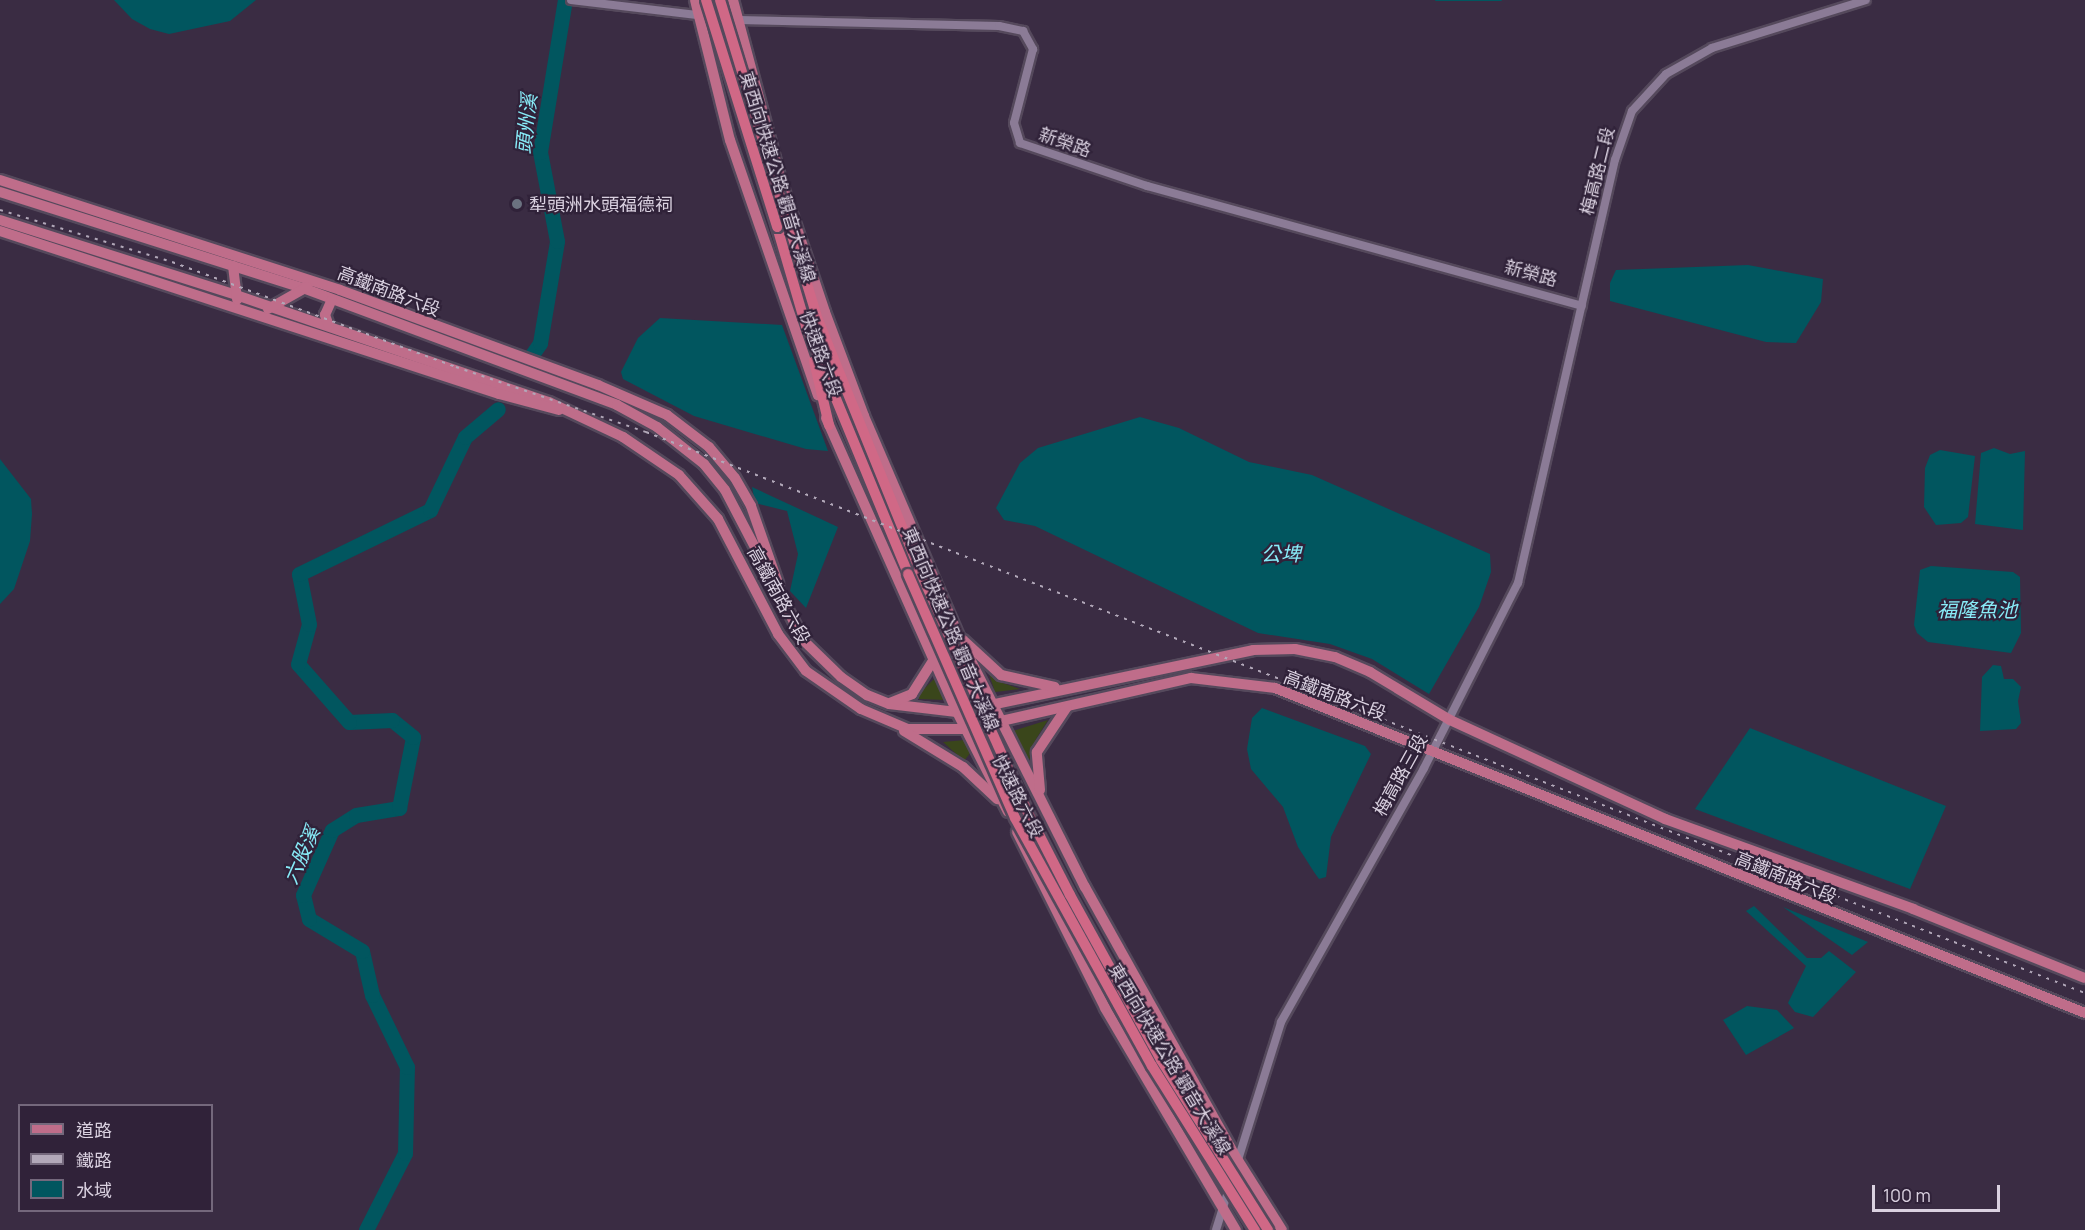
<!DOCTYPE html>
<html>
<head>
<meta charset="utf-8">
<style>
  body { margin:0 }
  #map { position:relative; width:2085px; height:1230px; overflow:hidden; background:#3a2c43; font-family:Manrope,"Noto Sans TC",sans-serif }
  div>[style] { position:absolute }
  .green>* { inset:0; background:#3a461b }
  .water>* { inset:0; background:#01565f }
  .stream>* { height:2px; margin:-1px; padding:0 1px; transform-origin:1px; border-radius:1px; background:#01565f }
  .river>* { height:15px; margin:-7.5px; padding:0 7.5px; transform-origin:7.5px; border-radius:7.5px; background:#01565f }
  .roads { filter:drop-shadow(2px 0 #55495c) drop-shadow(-2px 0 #55495c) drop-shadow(0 2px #55495c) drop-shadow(0 -2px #55495c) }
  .tertiary>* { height:8px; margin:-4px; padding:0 4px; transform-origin:4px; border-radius:4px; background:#8b7b96 }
  .primary>* { height:10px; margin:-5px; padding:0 5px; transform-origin:5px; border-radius:5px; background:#bf6d8a }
  .trunk>* { height:10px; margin:-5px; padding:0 5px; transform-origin:5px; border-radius:5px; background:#d06886 }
  .rail>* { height:2px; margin-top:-1px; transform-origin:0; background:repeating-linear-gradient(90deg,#b2a8b9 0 3px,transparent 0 9px) }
  .bridges { filter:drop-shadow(2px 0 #55495c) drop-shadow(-2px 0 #55495c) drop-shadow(0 2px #55495c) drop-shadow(0 -2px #55495c) }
  .trunk-bridge>* { height:10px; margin:-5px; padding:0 5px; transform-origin:5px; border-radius:5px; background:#d06886 }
  .dots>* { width:16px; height:16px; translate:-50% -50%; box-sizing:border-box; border:3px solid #302239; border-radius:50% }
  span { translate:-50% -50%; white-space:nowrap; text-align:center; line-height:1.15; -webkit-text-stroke:4.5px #302239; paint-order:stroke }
  .street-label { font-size:18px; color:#dad1e0 }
  .poi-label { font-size:18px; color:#dad1e0 }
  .left { translate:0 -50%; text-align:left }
  .water-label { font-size:20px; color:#88ecf8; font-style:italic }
  .legend { position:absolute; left:18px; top:1104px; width:195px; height:108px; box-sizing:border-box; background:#302239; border:2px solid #74687c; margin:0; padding:8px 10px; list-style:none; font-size:18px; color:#dad1e0 }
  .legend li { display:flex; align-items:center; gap:12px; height:30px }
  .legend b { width:30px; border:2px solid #74687c }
  .scale { position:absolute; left:1872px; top:1185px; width:128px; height:27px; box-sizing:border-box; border:3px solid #dad1e0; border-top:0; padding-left:8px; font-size:18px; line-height:21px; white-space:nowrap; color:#dad1e0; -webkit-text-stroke:4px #302239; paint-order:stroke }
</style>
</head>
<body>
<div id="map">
  <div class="green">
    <div style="clip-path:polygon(988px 671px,1003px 683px,1020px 689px,995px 692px)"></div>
    <div style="clip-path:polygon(936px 677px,946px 700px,919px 699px,918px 695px)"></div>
    <div style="clip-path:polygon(1048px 720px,1036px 739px,1029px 761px,1013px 731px)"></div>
    <div style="clip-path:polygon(965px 740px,971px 752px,964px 761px,943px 742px)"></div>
  </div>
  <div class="water">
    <div style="clip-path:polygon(114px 0,256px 0,230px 21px,169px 34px,150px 29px,132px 19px)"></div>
    <div style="clip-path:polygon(1748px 265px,1823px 279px,1821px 302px,1796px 343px,1766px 342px,1610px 301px,1610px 283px,1616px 270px)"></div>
    <div style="clip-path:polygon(660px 318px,782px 325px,828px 451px,806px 449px,694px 416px,623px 379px,621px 372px,638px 338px)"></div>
    <div style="clip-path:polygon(1140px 417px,1179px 428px,1249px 462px,1312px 475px,1490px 554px,1491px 572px,1479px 607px,1429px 694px,1372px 659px,1330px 644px,1258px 633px,1035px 526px,1004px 520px,996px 508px,1020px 463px,1038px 448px)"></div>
    <div style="clip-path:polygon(1994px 448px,2010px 454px,2025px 451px,2023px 530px,1975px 524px,1981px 453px)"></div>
    <div style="clip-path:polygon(1940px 450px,1975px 456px,1968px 517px,1961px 523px,1936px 525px,1924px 507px,1925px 468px,1930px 455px)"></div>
    <div style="clip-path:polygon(0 459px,31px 499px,32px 514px,30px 541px,14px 589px,0 604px)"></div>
    <div style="clip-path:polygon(752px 487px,838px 527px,806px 608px,790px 591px,798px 554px,787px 511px,755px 503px)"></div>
    <div style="clip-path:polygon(1931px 566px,2013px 572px,2020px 577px,2021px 633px,2011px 653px,1928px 642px,1917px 633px,1914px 625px,1920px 570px)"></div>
    <div style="clip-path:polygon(1993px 665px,2001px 666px,2004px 679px,2013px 679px,2021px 687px,2018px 701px,2021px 723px,2016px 729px,1980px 731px,1982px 677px)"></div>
    <div style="clip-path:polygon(1262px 708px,1365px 746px,1371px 754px,1331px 837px,1326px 877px,1319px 879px,1314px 872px,1298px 847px,1283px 807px,1251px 769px,1247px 749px,1252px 718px)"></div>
    <div style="clip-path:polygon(1750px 728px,1946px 806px,1910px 889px,1695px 809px)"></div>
    <div style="clip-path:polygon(1754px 906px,1807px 958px,1821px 958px,1829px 951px,1856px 972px,1813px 1017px,1795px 1012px,1788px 1003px,1806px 966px,1746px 911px)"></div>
    <div style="clip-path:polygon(1783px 907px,1868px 942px,1852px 955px)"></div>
    <div style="clip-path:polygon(1747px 1006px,1777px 1010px,1794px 1028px,1746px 1055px,1723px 1020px)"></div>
  </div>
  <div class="stream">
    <div style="left:1436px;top:0;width:65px"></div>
  </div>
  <div class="river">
    <div style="left:531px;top:356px;width:16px;rotate:-55deg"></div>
    <div style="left:540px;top:343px;width:103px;rotate:-80.5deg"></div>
    <div style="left:557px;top:241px;width:91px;rotate:-100.8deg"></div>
    <div style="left:540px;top:152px;width:154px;rotate:-80.7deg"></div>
    <div style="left:366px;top:1230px;width:86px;rotate:-63.1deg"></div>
    <div style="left:405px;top:1153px;width:86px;rotate:-88.7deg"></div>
    <div style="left:407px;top:1067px;width:80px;rotate:-115.9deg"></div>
    <div style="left:372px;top:995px;width:45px;rotate:-102.8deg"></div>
    <div style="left:362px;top:951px;width:62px;rotate:-148.9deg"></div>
    <div style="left:309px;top:919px;width:25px;rotate:-104deg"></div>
    <div style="left:303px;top:895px;width:71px;rotate:-66deg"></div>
    <div style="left:332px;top:830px;width:28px;rotate:-32deg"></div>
    <div style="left:356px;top:815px;width:44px;rotate:-9.2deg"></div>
    <div style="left:399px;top:808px;width:72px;rotate:-78.8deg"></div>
    <div style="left:413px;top:737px;width:27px;rotate:-141deg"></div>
    <div style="left:392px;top:720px;width:43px;rotate:177.3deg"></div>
    <div style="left:349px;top:722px;width:77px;rotate:-131.3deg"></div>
    <div style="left:298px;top:664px;width:41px;rotate:-74.6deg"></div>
    <div style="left:309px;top:624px;width:51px;rotate:-101.3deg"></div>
    <div style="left:299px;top:574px;width:146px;rotate:-26deg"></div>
    <div style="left:430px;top:510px;width:81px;rotate:-64.4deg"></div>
    <div style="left:465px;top:437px;width:43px;rotate:-40.3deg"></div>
  </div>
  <div class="roads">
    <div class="tertiary">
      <div style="left:571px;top:0;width:169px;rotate:6.8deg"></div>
      <div style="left:739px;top:20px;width:260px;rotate:1.3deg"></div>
      <div style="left:999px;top:26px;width:25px;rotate:12deg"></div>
      <div style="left:1023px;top:31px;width:21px;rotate:61deg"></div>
      <div style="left:1033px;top:49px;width:76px;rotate:104.4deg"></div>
      <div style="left:1014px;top:123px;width:21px;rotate:73deg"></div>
      <div style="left:1020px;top:143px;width:134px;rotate:18.7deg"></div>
      <div style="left:1147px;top:186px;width:451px;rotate:15.4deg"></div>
      <div style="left:1216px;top:1230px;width:218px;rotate:-72.6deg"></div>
      <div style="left:1281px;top:1022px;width:291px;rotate:-60.6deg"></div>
      <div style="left:1424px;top:768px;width:208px;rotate:-63.1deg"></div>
      <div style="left:1518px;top:583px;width:434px;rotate:-77.1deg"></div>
      <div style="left:1615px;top:160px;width:52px;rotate:-70.9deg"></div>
      <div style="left:1632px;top:111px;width:50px;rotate:-47.4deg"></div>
      <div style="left:1666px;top:74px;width:53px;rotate:-29.5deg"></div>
      <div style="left:1712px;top:48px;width:161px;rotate:-17.3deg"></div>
    </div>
    <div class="primary">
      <div style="left:695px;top:0;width:144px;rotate:76deg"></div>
      <div style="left:730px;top:140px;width:270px;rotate:71deg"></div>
      <div style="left:733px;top:0;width:187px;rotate:75.1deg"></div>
      <div style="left:781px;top:181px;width:138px;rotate:71.4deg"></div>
      <div style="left:825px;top:312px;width:111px;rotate:69.4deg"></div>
      <div style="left:864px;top:416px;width:241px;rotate:66.7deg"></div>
      <div style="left:959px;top:637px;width:280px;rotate:63.3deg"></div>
      <div style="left:1085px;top:887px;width:315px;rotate:60.8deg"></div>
      <div style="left:1239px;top:1162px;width:80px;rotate:57.7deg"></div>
      <div style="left:0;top:180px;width:357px;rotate:17.9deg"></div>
      <div style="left:340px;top:290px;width:275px;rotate:20.2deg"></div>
      <div style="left:598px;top:385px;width:75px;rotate:23.5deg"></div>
      <div style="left:667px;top:415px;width:53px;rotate:37.3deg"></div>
      <div style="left:709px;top:447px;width:40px;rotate:50deg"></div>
      <div style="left:735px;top:478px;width:32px;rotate:60deg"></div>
      <div style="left:751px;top:506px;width:82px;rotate:70.7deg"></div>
      <div style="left:0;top:192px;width:318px;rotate:17.6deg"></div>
      <div style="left:303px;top:288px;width:335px;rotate:20.4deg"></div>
      <div style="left:617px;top:405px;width:46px;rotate:28.8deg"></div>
      <div style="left:657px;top:427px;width:60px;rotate:38.2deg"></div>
      <div style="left:704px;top:464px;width:33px;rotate:51deg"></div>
      <div style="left:725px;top:490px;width:170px;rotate:62.4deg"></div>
      <div style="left:804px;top:641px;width:52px;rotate:44.2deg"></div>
      <div style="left:841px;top:677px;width:32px;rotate:35deg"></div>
      <div style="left:867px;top:695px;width:24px;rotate:22deg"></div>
      <div style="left:889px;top:704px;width:68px;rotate:6.7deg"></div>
      <div style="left:957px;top:712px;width:302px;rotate:-11.8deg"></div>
      <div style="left:1253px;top:650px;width:42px;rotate:-1.4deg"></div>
      <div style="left:1295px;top:649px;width:41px;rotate:11.3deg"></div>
      <div style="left:1335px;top:657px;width:38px;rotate:23deg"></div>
      <div style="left:1370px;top:672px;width:93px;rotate:31deg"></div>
      <div style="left:1450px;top:720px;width:237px;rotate:24.7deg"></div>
      <div style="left:1665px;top:819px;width:264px;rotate:19.9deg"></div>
      <div style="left:1913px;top:909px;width:185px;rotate:21.9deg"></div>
      <div style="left:0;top:220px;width:248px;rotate:17.6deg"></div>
      <div style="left:236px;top:295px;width:331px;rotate:18.9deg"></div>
      <div style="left:549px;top:402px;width:82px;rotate:25.3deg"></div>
      <div style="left:623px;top:437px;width:68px;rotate:34.2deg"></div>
      <div style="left:679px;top:475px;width:59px;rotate:48.4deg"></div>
      <div style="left:718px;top:519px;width:130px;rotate:62.4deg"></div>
      <div style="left:778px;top:634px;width:46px;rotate:52.9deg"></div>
      <div style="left:806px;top:671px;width:67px;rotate:34.6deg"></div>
      <div style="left:861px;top:709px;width:51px;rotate:23.1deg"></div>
      <div style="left:908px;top:729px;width:58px"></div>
      <div style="left:966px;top:729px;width:231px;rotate:-12.8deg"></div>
      <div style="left:1191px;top:678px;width:85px;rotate:6.8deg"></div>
      <div style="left:1275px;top:688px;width:873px;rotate:21.86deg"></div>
      <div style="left:0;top:231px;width:525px;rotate:18.09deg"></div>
      <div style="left:499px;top:394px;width:62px;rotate:14.9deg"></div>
      <div style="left:233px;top:266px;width:34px;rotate:83deg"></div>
      <div style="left:268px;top:309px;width:45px;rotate:-29.4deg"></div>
      <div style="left:329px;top:326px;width:12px;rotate:-110deg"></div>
      <div style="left:325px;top:315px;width:17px;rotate:-66deg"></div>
      <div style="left:826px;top:418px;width:322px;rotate:66deg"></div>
      <div style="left:957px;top:712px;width:112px;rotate:63deg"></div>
      <div style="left:963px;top:640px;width:52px;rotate:42.6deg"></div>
      <div style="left:1001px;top:675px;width:55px;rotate:12.5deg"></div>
      <div style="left:890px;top:703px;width:24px;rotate:-22deg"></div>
      <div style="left:912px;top:694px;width:41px;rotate:-57.8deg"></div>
      <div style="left:904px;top:731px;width:69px;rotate:31.4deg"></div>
      <div style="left:963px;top:767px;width:47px;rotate:43.3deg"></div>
      <div style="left:1040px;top:790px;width:38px;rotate:-95deg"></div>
      <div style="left:1037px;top:752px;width:54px;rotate:-56.3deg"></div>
      <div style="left:1017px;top:832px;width:197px;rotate:63.4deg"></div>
      <div style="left:1105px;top:1008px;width:258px;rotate:59.5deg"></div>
    </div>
    <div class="trunk">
      <div style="left:788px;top:222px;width:102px;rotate:73deg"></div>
      <div style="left:818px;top:320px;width:269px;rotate:67.9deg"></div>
      <div style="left:777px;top:227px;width:103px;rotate:73.7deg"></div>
      <div style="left:806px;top:326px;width:268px;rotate:67.6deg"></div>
      <div style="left:814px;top:361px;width:66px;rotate:76.8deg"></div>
    </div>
  </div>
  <div class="rail">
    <div style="left:0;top:210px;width:180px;rotate:16.8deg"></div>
    <div style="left:172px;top:262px;width:303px;rotate:20.3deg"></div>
    <div style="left:456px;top:367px;width:201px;rotate:18.9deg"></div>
    <div style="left:646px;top:432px;width:1544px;rotate:21.3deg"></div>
  </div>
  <div class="bridges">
    <div class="trunk-bridge">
      <div style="left:706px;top:0;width:238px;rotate:72.6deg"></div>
      <div style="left:720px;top:0;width:232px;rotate:73deg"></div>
      <div style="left:919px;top:569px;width:265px;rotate:65.9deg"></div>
      <div style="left:1027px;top:811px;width:94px;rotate:62.9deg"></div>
      <div style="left:1070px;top:895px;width:188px;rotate:61.1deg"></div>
      <div style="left:1161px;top:1060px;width:201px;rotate:57.8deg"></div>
      <div style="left:908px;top:574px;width:266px;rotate:66.3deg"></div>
      <div style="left:1015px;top:818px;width:283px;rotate:61.1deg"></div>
      <div style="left:1152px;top:1066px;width:194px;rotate:57.9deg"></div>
    </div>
  </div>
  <div class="dots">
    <div style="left:517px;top:204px;background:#6b7280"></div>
  </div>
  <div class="street-label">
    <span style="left:1065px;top:142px;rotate:19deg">新榮路</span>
    <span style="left:1597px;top:171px;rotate:-76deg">梅高路二段</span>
    <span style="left:778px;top:177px;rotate:73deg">東西向快速公路 觀音大溪線</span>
    <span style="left:1531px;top:273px;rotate:15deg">新榮路</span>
    <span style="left:389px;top:291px;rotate:21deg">高鐵南路六段</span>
    <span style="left:821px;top:354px;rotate:70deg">快速路六段</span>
    <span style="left:779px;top:595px;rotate:61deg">高鐵南路六段</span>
    <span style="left:951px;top:629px;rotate:67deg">東西向快速公路 觀音大溪線</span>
    <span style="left:1335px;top:695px;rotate:21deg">高鐵南路六段</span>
    <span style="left:1400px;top:775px;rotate:-61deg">梅高路三段</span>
    <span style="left:1018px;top:796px;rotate:63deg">快速路六段</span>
    <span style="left:1786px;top:877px;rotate:22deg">高鐵南路六段</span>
    <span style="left:1170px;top:1059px;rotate:59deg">東西向快速公路 觀音大溪線</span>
  </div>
  <div class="poi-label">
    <span class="left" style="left:529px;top:204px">犁頭洲水頭福德祠</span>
  </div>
  <div class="water-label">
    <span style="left:526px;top:124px;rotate:-84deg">頭州溪</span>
    <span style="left:1281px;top:553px">公埤</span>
    <span style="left:1977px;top:609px">福隆魚池</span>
    <span style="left:301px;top:855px;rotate:-66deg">六股溪</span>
  </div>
  <ul class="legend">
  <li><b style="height:8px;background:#bf6d8a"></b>道路</li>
  <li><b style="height:8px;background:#b2a8b9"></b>鐵路</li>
  <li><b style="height:16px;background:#01565f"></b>水域</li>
  </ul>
  <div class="scale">100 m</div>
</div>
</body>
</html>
